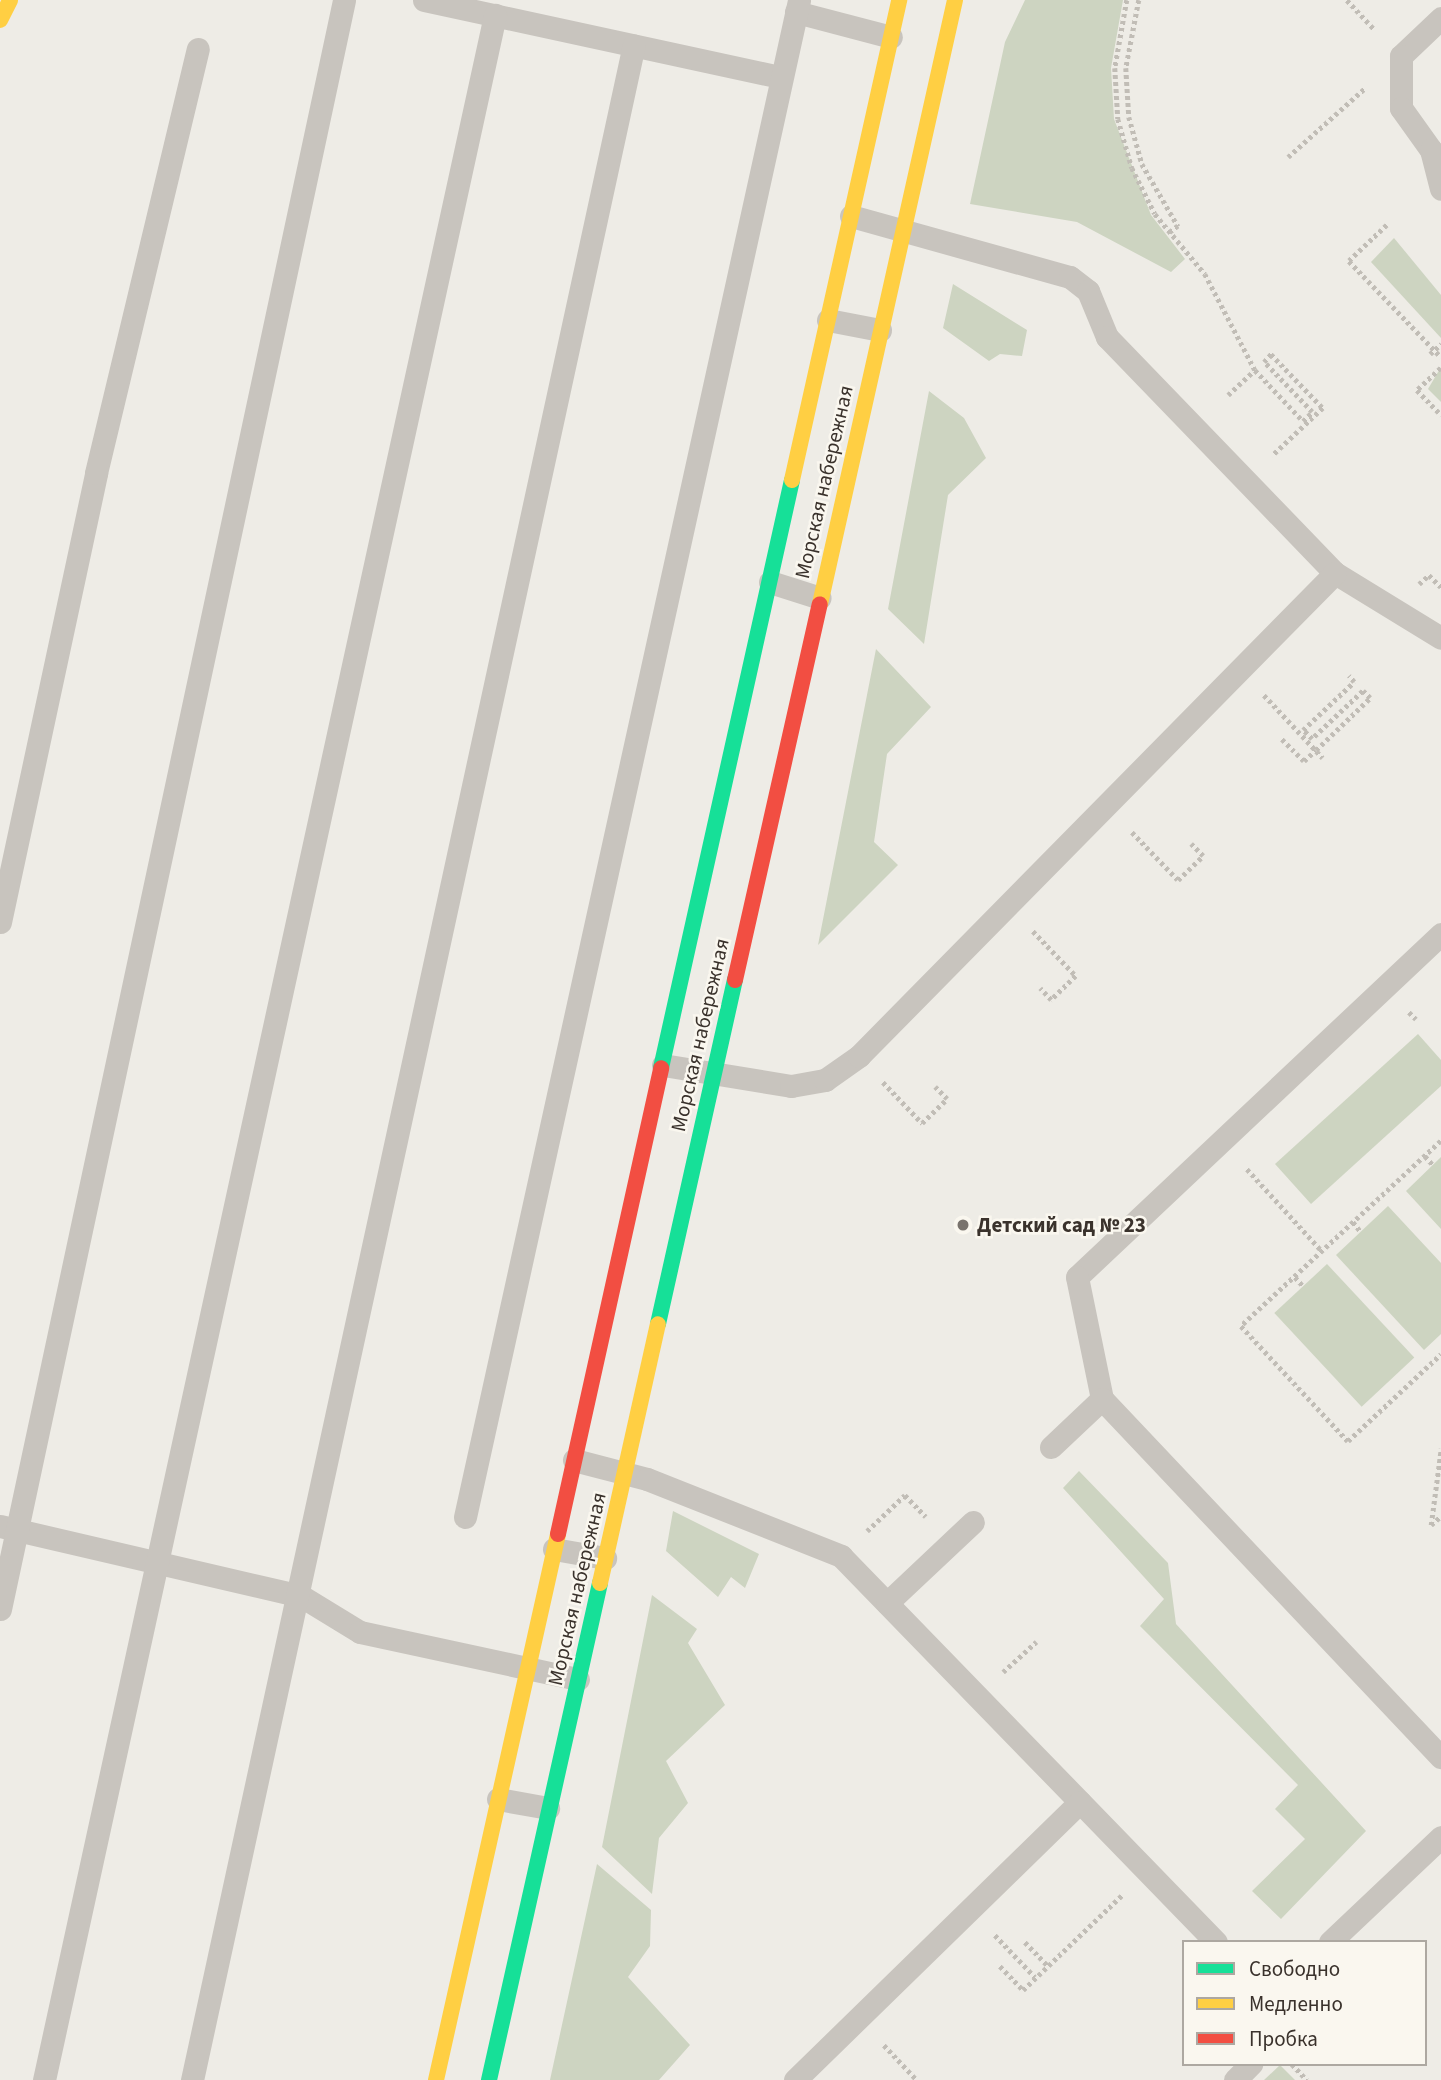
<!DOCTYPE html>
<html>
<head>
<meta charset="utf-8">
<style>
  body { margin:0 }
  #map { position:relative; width:1441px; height:2080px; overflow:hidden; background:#eeece6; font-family:"Source Sans 3",sans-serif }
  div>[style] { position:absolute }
  .green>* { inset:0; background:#cdd4c1; transform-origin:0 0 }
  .path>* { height:4.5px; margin-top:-2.25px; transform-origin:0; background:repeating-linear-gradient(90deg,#c1bdb6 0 3.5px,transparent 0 7px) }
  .lane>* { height:23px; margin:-11.5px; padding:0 11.5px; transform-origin:11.5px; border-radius:11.5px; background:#c8c4be }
  .fast>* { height:16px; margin:-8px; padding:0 8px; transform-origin:8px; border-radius:8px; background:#16e098 }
  .slow>* { height:16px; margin:-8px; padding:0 8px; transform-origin:8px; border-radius:8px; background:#ffcf43 }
  .jam>* { height:16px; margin:-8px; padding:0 8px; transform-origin:8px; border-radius:8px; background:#f24e42 }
  .dots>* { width:19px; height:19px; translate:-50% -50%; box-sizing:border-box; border:4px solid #faf7ef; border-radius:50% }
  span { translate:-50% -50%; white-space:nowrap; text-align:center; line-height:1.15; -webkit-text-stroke:5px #faf7ef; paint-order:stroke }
  .street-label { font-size:21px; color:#3a322c }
  .poi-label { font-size:21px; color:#3a322c; font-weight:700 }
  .left { translate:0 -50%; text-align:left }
  .legend { position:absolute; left:1182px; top:1940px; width:245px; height:126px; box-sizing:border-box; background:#faf7ef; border:2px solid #ada8a1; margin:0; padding:9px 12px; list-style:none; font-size:21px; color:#3a322c }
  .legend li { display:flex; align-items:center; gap:14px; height:35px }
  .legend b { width:35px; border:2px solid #ada8a1 }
</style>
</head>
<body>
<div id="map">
  <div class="green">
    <div style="clip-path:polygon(1025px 0,1123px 0,1111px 68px,1114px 119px,1151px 215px,1185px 259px,1171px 272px,1077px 222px,970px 204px,1005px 42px)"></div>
    <div style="clip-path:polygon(1394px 238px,1441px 295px,1441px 338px,1371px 262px)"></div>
    <div style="clip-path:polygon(953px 284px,1027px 330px,1022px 356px,1000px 354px,989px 361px,943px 328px)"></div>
    <div style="clip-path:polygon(1441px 367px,1441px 402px,1428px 389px)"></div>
    <div style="clip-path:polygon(929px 391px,964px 418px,986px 458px,948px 495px,924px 644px,888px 609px)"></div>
    <div style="clip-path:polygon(876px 649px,931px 707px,887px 754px,874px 842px,898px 865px,818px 945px)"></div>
    <div style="clip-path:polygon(1418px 1034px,1441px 1060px,1441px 1086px,1311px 1204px,1275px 1164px)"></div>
    <div style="clip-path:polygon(1441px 1157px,1441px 1229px,1406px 1191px)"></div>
    <div style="clip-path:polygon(1388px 1206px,1441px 1263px,1441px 1334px,1424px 1350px,1336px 1255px)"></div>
    <div style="left:1327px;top:1264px;width:128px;height:72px;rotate:47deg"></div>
    <div style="clip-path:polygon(1079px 1471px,1168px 1563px,1176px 1624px,1366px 1831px,1281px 1919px,1252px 1891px,1305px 1839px,1275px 1809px,1298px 1785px,1140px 1626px,1164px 1599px,1063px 1488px)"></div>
    <div style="clip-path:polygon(673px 1511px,759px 1554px,745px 1588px,731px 1577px,718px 1597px,666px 1551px)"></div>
    <div style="clip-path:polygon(652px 1595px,697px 1629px,688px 1643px,725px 1705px,666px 1761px,688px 1803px,659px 1838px,652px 1894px,602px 1847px)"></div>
    <div style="clip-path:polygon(597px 1864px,651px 1910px,650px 1946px,628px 1977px,690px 2045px,659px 2080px,550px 2080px)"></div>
    <div style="clip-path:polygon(1280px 2065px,1295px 2080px,1264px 2080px)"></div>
  </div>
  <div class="path">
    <div style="left:1127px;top:0;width:69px;rotate:100deg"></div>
    <div style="left:1115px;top:68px;width:51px;rotate:86.6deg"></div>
    <div style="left:1118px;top:119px;width:51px;rotate:74.1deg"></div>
    <div style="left:1132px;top:168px;width:51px;rotate:63.4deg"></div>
    <div style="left:1155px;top:214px;width:78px;rotate:50.2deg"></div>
    <div style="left:1205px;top:274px;width:108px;rotate:62.5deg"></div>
    <div style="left:1255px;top:370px;width:70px;rotate:46.7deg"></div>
    <div style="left:1303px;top:421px;width:13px;rotate:-45deg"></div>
    <div style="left:1312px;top:412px;width:69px;rotate:-133.8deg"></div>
    <div style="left:1264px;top:362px;width:11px;rotate:-49deg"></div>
    <div style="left:1271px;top:354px;width:75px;rotate:46.1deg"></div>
    <div style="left:1323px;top:408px;width:70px;rotate:136.7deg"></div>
    <div style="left:1139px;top:0;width:69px;rotate:100.8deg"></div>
    <div style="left:1126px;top:68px;width:49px;rotate:86.5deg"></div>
    <div style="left:1129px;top:117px;width:49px;rotate:74.5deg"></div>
    <div style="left:1142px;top:164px;width:72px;rotate:59.9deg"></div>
    <div style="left:1178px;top:226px;width:11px;rotate:142deg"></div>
    <div style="left:1347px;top:0;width:41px;rotate:47deg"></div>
    <div style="left:1288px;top:157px;width:102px;rotate:-41.8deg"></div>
    <div style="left:1387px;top:225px;width:52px;rotate:136.5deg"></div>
    <div style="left:1349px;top:261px;width:133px;rotate:46.2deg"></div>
    <div style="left:1430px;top:354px;width:15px;rotate:-42deg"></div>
    <div style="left:1441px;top:368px;width:33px;rotate:137deg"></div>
    <div style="left:1417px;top:390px;width:35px;rotate:46deg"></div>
    <div style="left:1228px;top:395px;width:37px;rotate:-43deg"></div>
    <div style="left:1419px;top:584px;width:13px;rotate:-42deg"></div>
    <div style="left:1429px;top:575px;width:17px;rotate:45deg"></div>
    <div style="left:1264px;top:695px;width:86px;rotate:46.9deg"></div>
    <div style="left:1282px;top:739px;width:31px;rotate:45deg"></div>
    <div style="left:1304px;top:761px;width:16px;rotate:-43deg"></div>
    <div style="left:1316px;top:750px;width:75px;rotate:-43.9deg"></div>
    <div style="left:1370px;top:698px;width:10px;rotate:-135deg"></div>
    <div style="left:1363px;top:691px;width:70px;rotate:136.7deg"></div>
    <div style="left:1312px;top:739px;width:13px;rotate:-135deg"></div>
    <div style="left:1303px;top:730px;width:70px;rotate:-43.3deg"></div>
    <div style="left:1354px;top:682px;width:8px;rotate:-130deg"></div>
    <div style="left:1132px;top:832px;width:66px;rotate:46.2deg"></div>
    <div style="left:1178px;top:880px;width:35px;rotate:-44deg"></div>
    <div style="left:1203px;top:856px;width:17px;rotate:-135deg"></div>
    <div style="left:1033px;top:931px;width:62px;rotate:46.3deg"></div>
    <div style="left:1076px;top:976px;width:35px;rotate:136deg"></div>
    <div style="left:1051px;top:1000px;width:16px;rotate:-133deg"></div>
    <div style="left:1409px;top:1012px;width:10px;rotate:45deg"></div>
    <div style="left:883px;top:1082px;width:57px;rotate:46.4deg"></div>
    <div style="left:922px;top:1123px;width:35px;rotate:-44deg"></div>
    <div style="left:947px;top:1099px;width:17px;rotate:-135deg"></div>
    <div style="left:1441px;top:1141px;width:272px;rotate:137.2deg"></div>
    <div style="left:1241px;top:1326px;width:157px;rotate:47.1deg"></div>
    <div style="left:1348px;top:1441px;width:127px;rotate:-43.1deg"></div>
    <div style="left:1425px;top:1156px;width:12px;rotate:48deg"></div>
    <div style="left:1247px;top:1169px;width:111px;rotate:47.6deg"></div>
    <div style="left:1353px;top:1222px;width:13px;rotate:51deg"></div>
    <div style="left:1295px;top:1277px;width:12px;rotate:48deg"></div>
    <div style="left:1431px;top:1525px;width:77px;rotate:-82.5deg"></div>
    <div style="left:1431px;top:1525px;width:13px;rotate:-42deg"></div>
    <div style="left:867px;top:1531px;width:52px;rotate:-43.5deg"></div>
    <div style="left:905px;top:1495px;width:30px;rotate:46deg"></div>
    <div style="left:1003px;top:1672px;width:45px;rotate:-42.3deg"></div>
    <div style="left:995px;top:1935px;width:58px;rotate:46.4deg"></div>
    <div style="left:1025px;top:1942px;width:33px;rotate:46deg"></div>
    <div style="left:1000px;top:1966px;width:33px;rotate:46deg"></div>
    <div style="left:1023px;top:1990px;width:137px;rotate:-43.8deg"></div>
    <div style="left:884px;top:2045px;width:48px;rotate:46.7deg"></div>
    <div style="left:1292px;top:2064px;width:22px;rotate:47deg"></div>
  </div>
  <div class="lane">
    <div style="left:424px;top:0;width:365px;rotate:12.2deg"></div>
    <div style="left:796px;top:12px;width:98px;rotate:14.7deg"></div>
    <div style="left:1441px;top:18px;width:55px;rotate:136.5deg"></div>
    <div style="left:1401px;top:56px;width:52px;rotate:90deg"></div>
    <div style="left:1401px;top:108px;width:52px;rotate:54.5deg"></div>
    <div style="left:1431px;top:150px;width:40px;rotate:75.6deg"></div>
    <div style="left:851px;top:216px;width:227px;rotate:15.6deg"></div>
    <div style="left:1070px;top:277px;width:23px;rotate:38deg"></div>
    <div style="left:1088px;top:291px;width:50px;rotate:67.6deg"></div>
    <div style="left:1107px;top:337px;width:328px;rotate:46deg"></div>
    <div style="left:1335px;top:573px;width:124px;rotate:31.5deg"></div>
    <div style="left:828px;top:320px;width:53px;rotate:10.9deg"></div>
    <div style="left:770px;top:582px;width:52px;rotate:17.7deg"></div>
    <div style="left:0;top:922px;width:459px;rotate:-77.9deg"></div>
    <div style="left:96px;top:473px;width:436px;rotate:-76.5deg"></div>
    <div style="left:1441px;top:934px;width:500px;rotate:136.7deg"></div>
    <div style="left:1077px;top:1277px;width:125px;rotate:78.4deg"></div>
    <div style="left:1102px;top:1399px;width:493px;rotate:46.6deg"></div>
    <div style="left:663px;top:1065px;width:130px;rotate:9.3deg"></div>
    <div style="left:791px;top:1086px;width:35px;rotate:-10deg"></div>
    <div style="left:825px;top:1080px;width:42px;rotate:-35.2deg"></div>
    <div style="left:859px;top:1056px;width:678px;rotate:-45.42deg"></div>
    <div style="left:1051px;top:1447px;width:70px;rotate:-43.3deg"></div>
    <div style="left:574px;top:1460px;width:75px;rotate:14.6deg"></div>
    <div style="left:647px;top:1479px;width:209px;rotate:21.6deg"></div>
    <div style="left:841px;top:1556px;width:538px;rotate:45.83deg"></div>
    <div style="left:465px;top:1517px;width:1553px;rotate:-77.58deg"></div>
    <div style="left:0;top:1526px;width:309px;rotate:13.1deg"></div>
    <div style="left:301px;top:1596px;width:69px;rotate:31.4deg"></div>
    <div style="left:360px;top:1632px;width:223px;rotate:12.2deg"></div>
    <div style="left:554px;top:1549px;width:52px;rotate:10deg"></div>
    <div style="left:887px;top:1603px;width:118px;rotate:-43.3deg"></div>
    <div style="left:0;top:1609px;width:1645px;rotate:-77.93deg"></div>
    <div style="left:498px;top:1799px;width:51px;rotate:10.2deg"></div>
    <div style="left:1330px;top:1942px;width:153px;rotate:-43.4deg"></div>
    <div style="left:44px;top:2080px;width:2114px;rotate:-77.68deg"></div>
    <div style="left:192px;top:2080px;width:2082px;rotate:-77.75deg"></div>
    <div style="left:795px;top:2080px;width:398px;rotate:-44.3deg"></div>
    <div style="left:1235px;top:2080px;width:23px;rotate:-45deg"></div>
  </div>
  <div class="fast">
    <div style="left:661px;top:1068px;width:602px;rotate:-77.44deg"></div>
    <div style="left:658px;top:1324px;width:353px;rotate:-77.4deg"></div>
    <div style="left:489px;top:2080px;width:509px;rotate:-77.41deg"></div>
  </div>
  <div class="slow">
    <div style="left:0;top:20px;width:22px;rotate:-63deg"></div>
    <div style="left:792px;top:480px;width:492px;rotate:-77.4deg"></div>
    <div style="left:820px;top:604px;width:619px;rotate:-77.4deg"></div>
    <div style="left:600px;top:1583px;width:265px;rotate:-77.4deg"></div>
    <div style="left:436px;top:2080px;width:559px;rotate:-77.4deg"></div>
  </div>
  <div class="jam">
    <div style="left:735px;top:980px;width:385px;rotate:-77.3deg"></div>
    <div style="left:558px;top:1534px;width:477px;rotate:-77.5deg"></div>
  </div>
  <div class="dots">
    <div style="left:963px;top:1225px;background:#79736d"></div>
  </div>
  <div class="street-label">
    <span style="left:824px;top:482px;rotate:-77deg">Морская набережная</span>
    <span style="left:700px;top:1035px;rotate:-77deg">Морская набережная</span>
    <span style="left:577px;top:1589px;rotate:-77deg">Морская набережная</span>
  </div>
  <div class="poi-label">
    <span class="left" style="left:977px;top:1225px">Детский сад № 23</span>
  </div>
  <ul class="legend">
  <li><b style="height:9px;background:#16e098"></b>Свободно</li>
  <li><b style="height:9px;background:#ffcf43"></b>Медленно</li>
  <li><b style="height:9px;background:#f24e42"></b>Пробка</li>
  </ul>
</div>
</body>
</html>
